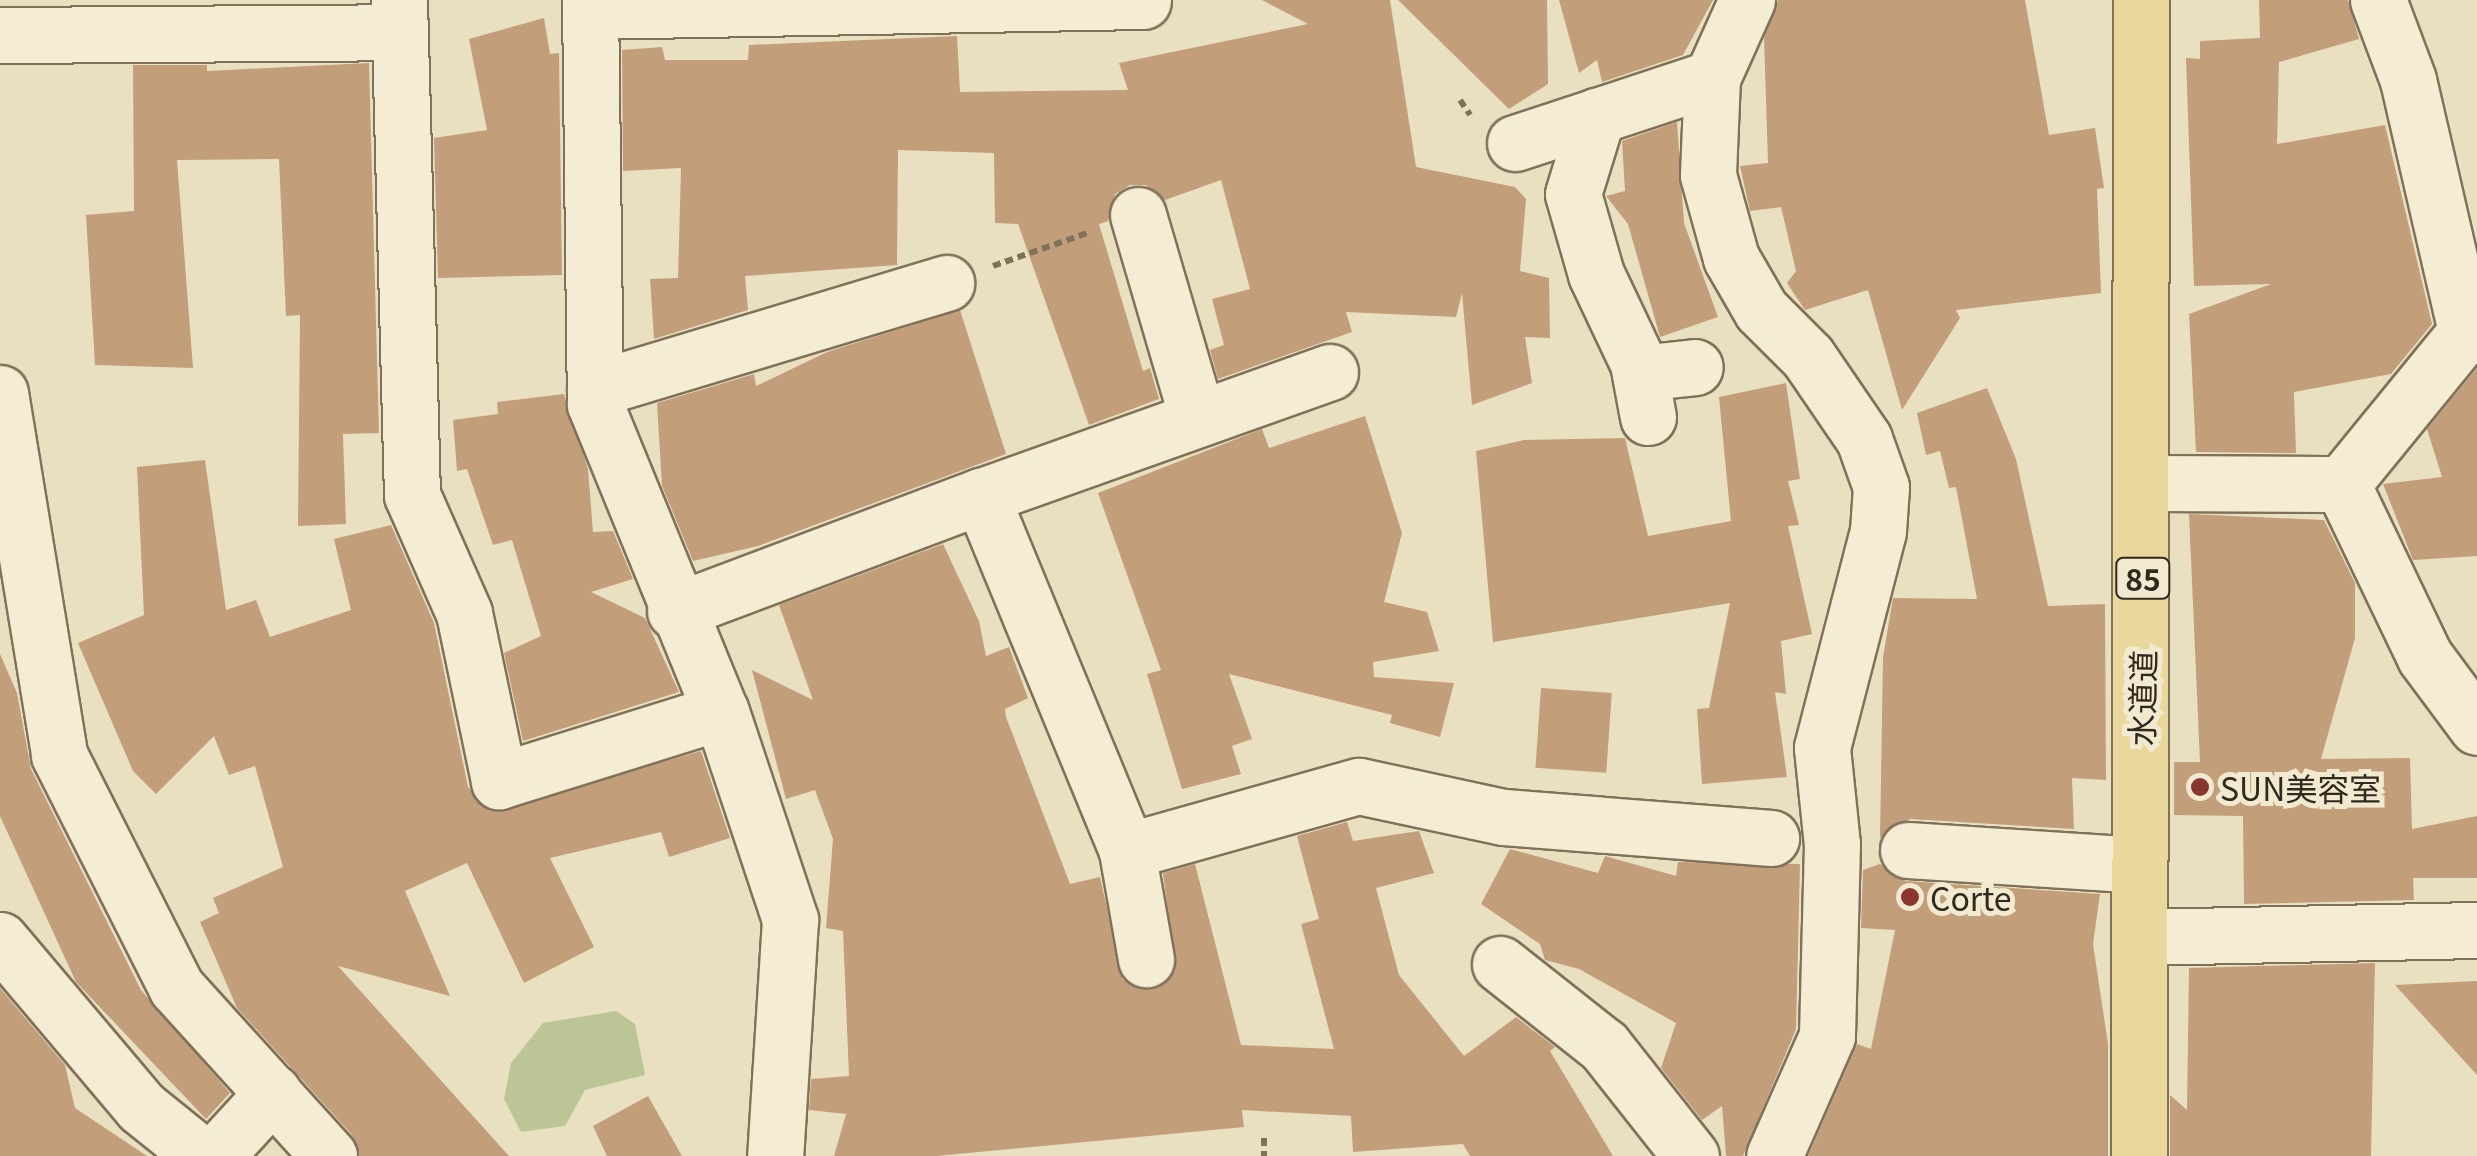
<!DOCTYPE html>
<html>
<head>
<meta charset="utf-8">
<style>
  body { margin:0 }
  #map { position:relative; width:2477px; height:1156px; overflow:hidden; background:#e9e0c1; font-family:Georgia,"Noto Sans JP",serif }
  div>[style] { position:absolute }
  .green>* { inset:0; background:#bcc596 }
  .building>* { inset:0; background:#c39e7a; transform-origin:0 0 }
  .path>* { height:6px; margin-top:-3px; transform-origin:0; background:repeating-linear-gradient(90deg,#80715a 0 8px,transparent 0 13px) }
  .roads { filter:drop-shadow(2px 0 #80715a) drop-shadow(-2px 0 #80715a) drop-shadow(0 2px #80715a) drop-shadow(0 -2px #80715a) }
  .minor>* { height:55px; margin:-27.5px; padding:0 27.5px; transform-origin:27.5px; border-radius:27.5px; background:#f5edd3 }
  .major>* { height:55px; margin:-27.5px; padding:0 27.5px; transform-origin:27.5px; border-radius:27.5px; background:#e9d79c }
  .dots>* { width:28px; height:28px; translate:-50% -50%; box-sizing:border-box; border:5px solid #f1ead0; border-radius:50% }
  span { translate:-50% -50%; white-space:nowrap; text-align:center; line-height:1.15; -webkit-text-stroke:10px #f1ead0; paint-order:stroke }
  .shield-label span { padding:2px 8px; background:#f1ead0; border:2px solid; border-radius:8px; -webkit-text-stroke-width:0 }
  .shield-label { font-size:30px; color:#31291d; font-weight:700 }
  .street-label { font-size:32px; color:#31291d }
  .poi-label { font-size:32px; color:#31291d }
  .left { translate:0 -50%; text-align:left }
</style>
</head>
<body>
<div id="map">
  <div class="green">
    <div style="clip-path:polygon(616px 1011px,635px 1024px,645px 1075px,585px 1090px,565px 1126px,521px 1132px,504px 1099px,511px 1063px,543px 1023px)"></div>
  </div>
  <div class="building">
    <div style="clip-path:polygon(1262px 0,1390px 0,1416px 167px,1515px 187px,1526px 199px,1520px 271px,1549px 278px,1550px 338px,1525px 337px,1532px 383px,1472px 405px,1462px 293px,1456px 317px,1346px 312px,1352px 332px,1218px 379px,1210px 350px,1224px 345px,1212px 299px,1250px 289px,1221px 180px,1165px 200px,1146px 185px,1130px 185px,1115px 194px,1108px 221px,1099px 224px,1143px 371px,1150px 368px,1159px 399px,1089px 425px,1018px 224px,995px 223px,994px 153px,898px 150px,897px 265px,745px 276px,748px 310px,654px 339px,650px 279px,678px 278px,681px 168px,623px 171px,622px 50px,662px 47px,665px 60px,748px 60px,749px 45px,957px 36px,960px 92px,1128px 90px,1119px 63px,1308px 24px)"></div>
    <div style="clip-path:polygon(1398px 0,1547px 0,1548px 84px,1509px 109px)"></div>
    <div style="clip-path:polygon(1559px 0,1713px 0,1683px 55px,1602px 82px,1597px 60px,1579px 73px)"></div>
    <div style="clip-path:polygon(1778px 0,2025px 0,2049px 135px,2095px 128px,2104px 188px,2097px 189px,2101px 293px,1956px 310px,1960px 318px,1902px 410px,1868px 290px,1805px 310px,1787px 283px,1796px 271px,1781px 207px,1750px 211px,1740px 166px,1768px 163px,1764px 38px)"></div>
    <div style="clip-path:polygon(2259px 0,2348px 0,2359px 39px,2279px 62px,2277px 144px,2385px 125px,2432px 324px,2391px 374px,2294px 392px,2296px 453px,2196px 452px,2189px 314px,2271px 284px,2194px 286px,2186px 58px,2200px 59px,2200px 41px,2260px 38px)"></div>
    <div style="clip-path:polygon(544px 18px,550px 54px,559px 53px,562px 275px,438px 278px,434px 138px,487px 130px,469px 39px)"></div>
    <div style="clip-path:polygon(369px 63px,379px 433px,343px 434px,346px 524px,298px 526px,300px 315px,286px 316px,279px 159px,177px 160px,193px 368px,95px 365px,86px 215px,134px 211px,133px 65px,207px 65px,207px 71px)"></div>
    <div style="clip-path:polygon(1677px 122px,1684px 223px,1718px 317px,1660px 337px,1628px 224px,1606px 196px,1625px 191px,1622px 141px)"></div>
    <div style="clip-path:polygon(960px 310px,1006px 454px,758px 546px,693px 561px,662px 486px,657px 403px,754px 374px,756px 386px,827px 352px)"></div>
    <div style="clip-path:polygon(2477px 368px,2477px 556px,2413px 560px,2383px 484px,2442px 477px,2427px 429px)"></div>
    <div style="clip-path:polygon(1786px 383px,1800px 479px,1788px 481px,1799px 525px,1788px 526px,1812px 634px,1781px 641px,1786px 694px,1775px 692px,1787px 777px,1702px 784px,1697px 709px,1709px 708px,1730px 603px,1493px 642px,1476px 451px,1524px 440px,1625px 438px,1648px 536px,1731px 521px,1719px 397px)"></div>
    <div style="clip-path:polygon(1987px 388px,2016px 459px,2048px 606px,2105px 604px,2106px 780px,2072px 778px,2074px 829px,1910px 819px,1880px 838px,1883px 657px,1893px 598px,1977px 599px,1956px 487px,1949px 488px,1940px 451px,1926px 455px,1917px 413px)"></div>
    <div style="clip-path:polygon(564px 394px,588px 469px,593px 532px,613px 531px,633px 579px,591px 592px,645px 618px,679px 692px,523px 741px,504px 653px,541px 636px,512px 540px,493px 545px,467px 469px,457px 471px,453px 420px,498px 414px,497px 402px)"></div>
    <div style="clip-path:polygon(1365px 416px,1402px 533px,1384px 602px,1427px 612px,1439px 651px,1373px 662px,1374px 677px,1454px 683px,1440px 737px,1390px 723px,1392px 715px,1229px 674px,1252px 739px,1232px 746px,1241px 774px,1182px 789px,1147px 674px,1161px 670px,1098px 493px,1262px 429px,1269px 448px)"></div>
    <div style="clip-path:polygon(205px 460px,226px 610px,256px 600px,270px 637px,351px 610px,334px 539px,391px 525px,434px 623px,468px 787px,490px 811px,701px 751px,730px 838px,669px 857px,661px 832px,550px 858px,594px 947px,524px 983px,467px 863px,405px 891px,450px 996px,338px 966px,509px 1156px,359px 1156px,352px 1135px,237px 1008px,200px 922px,219px 913px,213px 898px,283px 867px,255px 766px,229px 775px,214px 736px,156px 794px,133px 771px,78px 643px,144px 615px,137px 467px)"></div>
    <div style="clip-path:polygon(2189px 514px,2324px 520px,2355px 583px,2355px 638px,2321px 759px,2410px 758px,2412px 829px,2477px 816px,2477px 878px,2413px 878px,2414px 900px,2244px 904px,2243px 816px,2174px 815px,2174px 762px,2200px 762px)"></div>
    <div style="clip-path:polygon(943px 544px,979px 621px,986px 656px,1009px 647px,1028px 698px,1005px 709px,1006px 717px,1070px 884px,1100px 877px,1123px 980px,1150px 990px,1175px 971px,1163px 873px,1195px 864px,1241px 1045px,1334px 1049px,1301px 924px,1319px 919px,1297px 836px,1347px 822px,1353px 841px,1419px 831px,1434px 873px,1376px 888px,1399px 975px,1464px 1056px,1516px 1017px,1555px 1047px,1550px 1051px,1613px 1156px,1470px 1156px,1463px 1144px,1353px 1152px,1351px 1116px,1242px 1110px,1244px 1127px,937px 1156px,834px 1156px,846px 1114px,809px 1110px,811px 1079px,849px 1076px,843px 931px,826px 928px,833px 839px,815px 790px,786px 799px,752px 670px,813px 700px,779px 605px)"></div>
    <div style="clip-path:polygon(0 654px,17px 693px,31px 769px,141px 990px,230px 1093px,206px 1119px,76px 982px,0 816px)"></div>
    <div style="left:1541px;top:688px;width:71px;height:80px;rotate:4deg"></div>
    <div style="clip-path:polygon(1510px 849px,1598px 873px,1605px 856px,1676px 876px,1678px 862px,1800px 864px,1796px 1029px,1743px 1156px,1726px 1156px,1722px 1106px,1702px 1120px,1661px 1068px,1676px 1023px,1579px 969px,1545px 960px,1540px 944px,1481px 904px)"></div>
    <div style="clip-path:polygon(1880px 864px,1906px 881px,2100px 894px,2093px 944px,2108px 1044px,2108px 1156px,1808px 1156px,1857px 1044px,1871px 1049px,1895px 930px,1861px 928px,1863px 870px)"></div>
    <div style="clip-path:polygon(2375px 963px,2371px 1156px,2170px 1156px,2170px 1095px,2187px 1110px,2189px 968px)"></div>
    <div style="clip-path:polygon(2477px 981px,2477px 1075px,2395px 985px)"></div>
    <div style="clip-path:polygon(0 988px,65px 1065px,75px 1108px,147px 1156px,0 1156px)"></div>
    <div style="clip-path:polygon(648px 1096px,682px 1156px,607px 1156px,593px 1126px)"></div>
  </div>
  <div class="path">
    <div style="left:1460px;top:100px;width:18px;rotate:56deg"></div>
    <div style="left:993px;top:266px;width:103px;rotate:-19.3deg"></div>
    <div style="left:1264px;top:1138px;width:18px;rotate:90deg"></div>
  </div>
  <div class="roads">
    <div class="minor">
      <div style="left:399px;top:0;width:495px;rotate:88.5deg"></div>
      <div style="left:412px;top:495px;width:129px;rotate:66.2deg"></div>
      <div style="left:464px;top:613px;width:172px;rotate:78.2deg"></div>
      <div style="left:499px;top:781px;width:232px;rotate:-17.3deg"></div>
      <div style="left:590px;top:0;width:404px;rotate:89.3deg"></div>
      <div style="left:595px;top:404px;width:333px;rotate:67.8deg"></div>
      <div style="left:721px;top:712px;width:219px;rotate:71.6deg"></div>
      <div style="left:790px;top:920px;width:236px;rotate:93.6deg"></div>
      <div style="left:1747px;top:0;width:85px;rotate:114.2deg"></div>
      <div style="left:1712px;top:78px;width:97px;rotate:92.4deg"></div>
      <div style="left:1708px;top:175px;width:86px;rotate:74.5deg"></div>
      <div style="left:1731px;top:258px;width:60px;rotate:60deg"></div>
      <div style="left:1761px;top:310px;width:66px;rotate:45deg"></div>
      <div style="left:1808px;top:357px;width:99px;rotate:55.7deg"></div>
      <div style="left:1864px;top:439px;width:51px;rotate:70.5deg"></div>
      <div style="left:1881px;top:487px;width:44px;rotate:93.9deg"></div>
      <div style="left:1878px;top:531px;width:224px;rotate:104.5deg"></div>
      <div style="left:1822px;top:748px;width:97px;rotate:84.1deg"></div>
      <div style="left:1832px;top:844px;width:192px;rotate:91.5deg"></div>
      <div style="left:1827px;top:1036px;width:131px;rotate:113.8deg"></div>
      <div style="left:2378px;top:0;width:85px;rotate:69.4deg"></div>
      <div style="left:2408px;top:80px;width:259px;rotate:77deg"></div>
      <div style="left:590px;top:11px;width:553px;rotate:-1.04deg"></div>
      <div style="left:0;top:35px;width:400px;rotate:-0.4deg"></div>
      <div style="left:1515px;top:143px;width:86px;rotate:-18.2deg"></div>
      <div style="left:1138px;top:215px;width:210px;rotate:73.7deg"></div>
      <div style="left:1330px;top:372px;width:370px;rotate:160.4deg"></div>
      <div style="left:981px;top:496px;width:384px;rotate:67.6deg"></div>
      <div style="left:1127px;top:851px;width:241px;rotate:-15.7deg"></div>
      <div style="left:1359px;top:786px;width:148px;rotate:12.1deg"></div>
      <div style="left:1504px;top:817px;width:268px;rotate:4.5deg"></div>
      <div style="left:1640px;top:373px;width:55px;rotate:-6.2deg"></div>
      <div style="left:595px;top:389px;width:367px;rotate:-16.8deg"></div>
      <div style="left:0;top:393px;width:367px;rotate:80.7deg"></div>
      <div style="left:59px;top:755px;width:260px;rotate:63.2deg"></div>
      <div style="left:176px;top:987px;width:228px;rotate:47.8deg"></div>
      <div style="left:1648px;top:417px;width:55px;rotate:-100.5deg"></div>
      <div style="left:1638px;top:363px;width:98px;rotate:-115.3deg"></div>
      <div style="left:1596px;top:274px;width:83px;rotate:-106deg"></div>
      <div style="left:1573px;top:194px;width:82px;rotate:-72.9deg"></div>
      <div style="left:1597px;top:116px;width:121px;rotate:-18.3deg"></div>
      <div style="left:2144px;top:483px;width:198px;rotate:0.3deg"></div>
      <div style="left:2342px;top:484px;width:192px;rotate:64.4deg"></div>
      <div style="left:2425px;top:657px;width:87px;rotate:53.4deg"></div>
      <div style="left:2342px;top:484px;width:196px;rotate:-50.8deg"></div>
      <div style="left:2466px;top:332px;width:11px;rotate:-15deg"></div>
      <div style="left:675px;top:611px;width:327px;rotate:-20.6deg"></div>
      <div style="left:1908px;top:850px;width:231px;rotate:3.7deg"></div>
      <div style="left:1127px;top:851px;width:110px;rotate:80deg"></div>
      <div style="left:2142px;top:937px;width:335px;rotate:-1.2deg"></div>
      <div style="left:0;top:940px;width:219px;rotate:49.8deg"></div>
      <div style="left:141px;top:1107px;width:78px;rotate:38.8deg"></div>
      <div style="left:1500px;top:964px;width:132px;rotate:38.3deg"></div>
      <div style="left:1604px;top:1046px;width:140px;rotate:51.7deg"></div>
      <div style="left:215px;top:1156px;width:86px;rotate:-47.4deg"></div>
    </div>
    <div class="major">
      <div style="left:2139px;top:1156px;width:1156px;rotate:-89.9deg"></div>
    </div>
  </div>
  <div class="dots">
    <div style="left:2200px;top:787px;background:#893631"></div>
    <div style="left:1910px;top:897px;background:#893631"></div>
  </div>
  <div class="shield-label">
    <span style="left:2143px;top:578px">85</span>
  </div>
  <div class="street-label">
    <span style="left:2141px;top:698px;rotate:-89deg">水道道</span>
  </div>
  <div class="poi-label">
    <span class="left" style="left:2220px;top:787px">SUN美容室</span>
    <span class="left" style="left:1930px;top:897px">Corte</span>
  </div>
</div>
</body>
</html>
